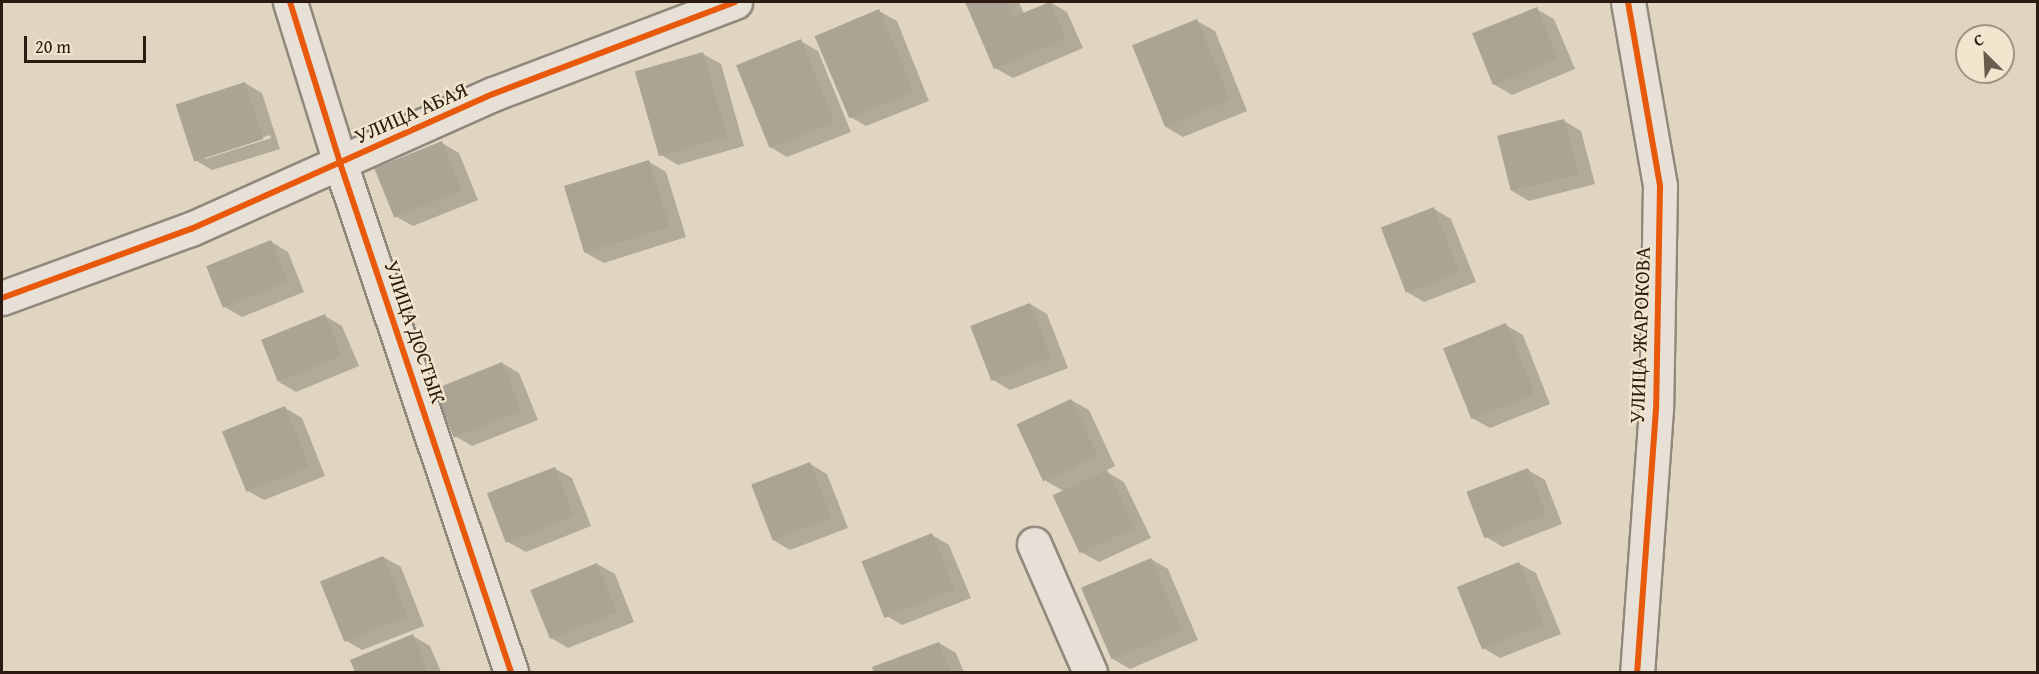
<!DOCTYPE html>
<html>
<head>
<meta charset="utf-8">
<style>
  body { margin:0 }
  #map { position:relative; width:2039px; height:674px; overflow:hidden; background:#dfd5c0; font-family:"Gentium Book Plus",serif }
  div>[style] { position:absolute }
  .shadow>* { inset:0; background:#0003 }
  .building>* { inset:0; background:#aba495; transform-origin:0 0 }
  .roads { filter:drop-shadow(2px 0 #90887b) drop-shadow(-2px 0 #90887b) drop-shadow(0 2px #90887b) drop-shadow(0 -2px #90887b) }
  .street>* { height:33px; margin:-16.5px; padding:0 16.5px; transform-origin:16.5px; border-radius:16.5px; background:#e6e0d6 }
  .cycleway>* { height:6px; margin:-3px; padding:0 3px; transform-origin:3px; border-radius:3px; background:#e8590c }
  span { translate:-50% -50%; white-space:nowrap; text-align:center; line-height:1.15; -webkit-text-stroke:4.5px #f3e6ce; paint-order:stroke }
  .street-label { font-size:21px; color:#2a1a0f }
  .frame { position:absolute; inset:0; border:3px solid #2a1a0f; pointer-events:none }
  .north { position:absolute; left:1955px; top:24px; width:60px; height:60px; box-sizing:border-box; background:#f3e6ce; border:2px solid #a39482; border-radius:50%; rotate:336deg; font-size:16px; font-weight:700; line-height:24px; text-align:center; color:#2a1a0f }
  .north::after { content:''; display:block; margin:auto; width:21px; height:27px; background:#695b4d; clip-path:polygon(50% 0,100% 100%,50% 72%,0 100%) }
  .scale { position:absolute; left:24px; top:36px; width:122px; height:27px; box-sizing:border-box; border:3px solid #2a1a0f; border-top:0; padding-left:8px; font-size:18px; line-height:21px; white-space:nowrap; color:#2a1a0f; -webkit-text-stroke:4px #f3e6ce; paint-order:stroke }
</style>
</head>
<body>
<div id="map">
  <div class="shadow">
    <div style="clip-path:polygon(967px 2px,1019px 2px,1024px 14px,1050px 2px,1067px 12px,1083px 48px,1013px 78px,995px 68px)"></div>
    <div style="clip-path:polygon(1536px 9px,1554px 19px,1575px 69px,1512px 95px,1495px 85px)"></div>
    <div style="clip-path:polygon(879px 11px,897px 21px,929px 101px,866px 126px,849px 116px)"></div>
    <div style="clip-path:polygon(1197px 21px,1215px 31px,1247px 111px,1183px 137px,1166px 127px)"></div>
    <div style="clip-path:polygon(801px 41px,818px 51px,851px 132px,787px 157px,770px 147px)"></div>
    <div style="clip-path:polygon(703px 54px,721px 64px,744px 146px,678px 165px,661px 155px)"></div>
    <div style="clip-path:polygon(evenodd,245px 83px,262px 93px,280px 149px,212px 170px,195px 160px,245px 83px,270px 135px,271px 138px,205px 159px,205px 156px,270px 135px)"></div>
    <div style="clip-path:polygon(1564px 121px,1581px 131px,1595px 184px,1529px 201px,1512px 191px)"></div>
    <div style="clip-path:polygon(442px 143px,459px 153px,478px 200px,413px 226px,395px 216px)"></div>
    <div style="clip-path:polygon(648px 161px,666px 172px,686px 237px,604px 263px,586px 253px)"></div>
    <div style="clip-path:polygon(1434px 209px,1451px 219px,1476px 282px,1424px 302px,1407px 292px)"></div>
    <div style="clip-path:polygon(270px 241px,288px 252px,304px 292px,242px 317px,225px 307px)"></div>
    <div style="clip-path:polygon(1030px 304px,1047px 314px,1068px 368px,1010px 390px,993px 380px)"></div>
    <div style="clip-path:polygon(325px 316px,342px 326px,359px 366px,296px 392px,279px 382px)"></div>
    <div style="clip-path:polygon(1506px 325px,1523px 335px,1550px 404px,1490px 428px,1472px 418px)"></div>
    <div style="clip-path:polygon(502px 363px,519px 373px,538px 420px,472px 446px,455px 436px)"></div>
    <div style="clip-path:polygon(1071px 400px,1089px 410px,1115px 466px,1105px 471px,1124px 482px,1151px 538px,1099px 562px,1081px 552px,1065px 492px,1046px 481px)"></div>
    <div style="clip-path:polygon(285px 408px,302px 418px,325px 476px,264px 500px,246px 490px)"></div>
    <div style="clip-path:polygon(810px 464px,827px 474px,848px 528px,790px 550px,773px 540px)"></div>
    <div style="clip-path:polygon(554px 468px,572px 478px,591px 526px,526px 552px,508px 542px)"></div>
    <div style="clip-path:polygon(1528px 470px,1545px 480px,1562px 524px,1503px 547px,1486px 537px)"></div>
    <div style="clip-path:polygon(932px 535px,949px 545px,971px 598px,902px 625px,885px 615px)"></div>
    <div style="clip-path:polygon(383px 557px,401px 567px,424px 626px,362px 650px,345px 640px)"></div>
    <div style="clip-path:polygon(1151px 559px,1168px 569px,1198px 640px,1130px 669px,1113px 659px)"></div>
    <div style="clip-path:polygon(1518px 563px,1536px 573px,1561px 634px,1500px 658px,1483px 648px)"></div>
    <div style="clip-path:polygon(597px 564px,615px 574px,634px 622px,568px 648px,551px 638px)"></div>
    <div style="clip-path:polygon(413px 636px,430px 646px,441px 672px,356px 672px,351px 661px)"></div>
    <div style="clip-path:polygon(939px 643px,956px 653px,964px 672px,875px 672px,874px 668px)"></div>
  </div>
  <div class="building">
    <div style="clip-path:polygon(965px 2px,1007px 2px,1013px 17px,1050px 2px,1066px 38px,994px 69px)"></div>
    <div style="left:1537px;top:7px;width:56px;height:70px;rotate:68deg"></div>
    <div style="left:879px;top:9px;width:89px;height:70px;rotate:67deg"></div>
    <div style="left:1197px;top:19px;width:88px;height:70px;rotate:68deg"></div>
    <div style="left:801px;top:39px;width:89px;height:70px;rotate:68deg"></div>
    <div style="left:703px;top:52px;width:88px;height:71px;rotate:74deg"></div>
    <div style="left:245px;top:82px;width:60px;height:73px;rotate:72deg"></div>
    <div style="left:1564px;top:119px;width:57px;height:69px;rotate:76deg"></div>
    <div style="left:442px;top:141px;width:53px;height:73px;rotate:68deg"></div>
    <div style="left:649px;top:160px;width:70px;height:89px;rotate:73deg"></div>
    <div style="left:1434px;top:207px;width:70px;height:57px;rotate:69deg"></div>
    <div style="left:271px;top:240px;width:45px;height:70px;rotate:68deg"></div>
    <div style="left:1030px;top:303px;width:59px;height:64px;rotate:69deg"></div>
    <div style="left:325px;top:314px;width:45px;height:69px;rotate:68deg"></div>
    <div style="left:1506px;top:323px;width:76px;height:68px;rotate:68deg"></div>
    <div style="left:502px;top:362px;width:52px;height:73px;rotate:68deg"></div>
    <div style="left:1071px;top:399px;width:63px;height:60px;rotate:65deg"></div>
    <div style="left:285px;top:406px;width:65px;height:68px;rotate:68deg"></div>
    <div style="left:810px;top:462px;width:60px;height:63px;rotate:69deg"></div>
    <div style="left:555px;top:467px;width:53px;height:73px;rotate:69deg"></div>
    <div style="left:1528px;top:468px;width:50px;height:66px;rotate:69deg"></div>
    <div style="left:1107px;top:470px;width:64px;height:60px;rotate:65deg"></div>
    <div style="left:932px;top:533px;width:61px;height:76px;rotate:68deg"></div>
    <div style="left:383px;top:556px;width:65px;height:68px;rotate:68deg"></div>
    <div style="left:1151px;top:558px;width:78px;height:76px;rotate:67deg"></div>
    <div style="left:1519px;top:562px;width:67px;height:67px;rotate:68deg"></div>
    <div style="left:597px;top:563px;width:53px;height:72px;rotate:68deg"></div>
    <div style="clip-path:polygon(413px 634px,428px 672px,355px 672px,350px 660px)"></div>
    <div style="clip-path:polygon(939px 642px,951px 672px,874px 672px,872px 667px)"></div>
  </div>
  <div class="roads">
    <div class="street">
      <div style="left:290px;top:2px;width:169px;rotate:72.7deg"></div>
      <div style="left:340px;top:163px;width:537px;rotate:71.43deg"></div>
      <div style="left:1628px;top:2px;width:187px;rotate:80.1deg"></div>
      <div style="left:1660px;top:186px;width:223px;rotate:91deg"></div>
      <div style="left:1656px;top:409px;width:264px;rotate:94.1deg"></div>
      <div style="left:2px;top:298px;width:201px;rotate:-20.1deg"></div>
      <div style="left:191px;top:229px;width:331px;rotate:-24.1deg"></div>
      <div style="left:493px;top:94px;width:259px;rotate:-20.8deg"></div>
      <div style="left:1034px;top:544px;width:140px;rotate:66.4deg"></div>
    </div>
  </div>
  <div class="cycleway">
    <div style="left:290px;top:2px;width:169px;rotate:72.7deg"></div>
    <div style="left:340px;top:163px;width:537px;rotate:71.43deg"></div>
    <div style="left:1628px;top:2px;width:187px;rotate:80.1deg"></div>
    <div style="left:1660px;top:186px;width:223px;rotate:91deg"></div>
    <div style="left:1656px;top:409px;width:264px;rotate:94.1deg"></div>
    <div style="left:2px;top:298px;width:201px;rotate:-20.1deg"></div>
    <div style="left:191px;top:229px;width:331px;rotate:-24.1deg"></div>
    <div style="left:493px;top:94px;width:259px;rotate:-20.8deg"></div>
  </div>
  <div class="street-label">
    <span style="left:411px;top:113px;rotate:-24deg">УЛИЦА АБАЯ</span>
    <span style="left:415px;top:332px;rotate:71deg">УЛИЦА ДОСТЫК</span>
    <span style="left:1640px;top:335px;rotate:-88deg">УЛИЦА ЖАРОКОВА</span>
  </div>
  <div class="frame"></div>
  <div class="north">С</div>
  <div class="scale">20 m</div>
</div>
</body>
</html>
